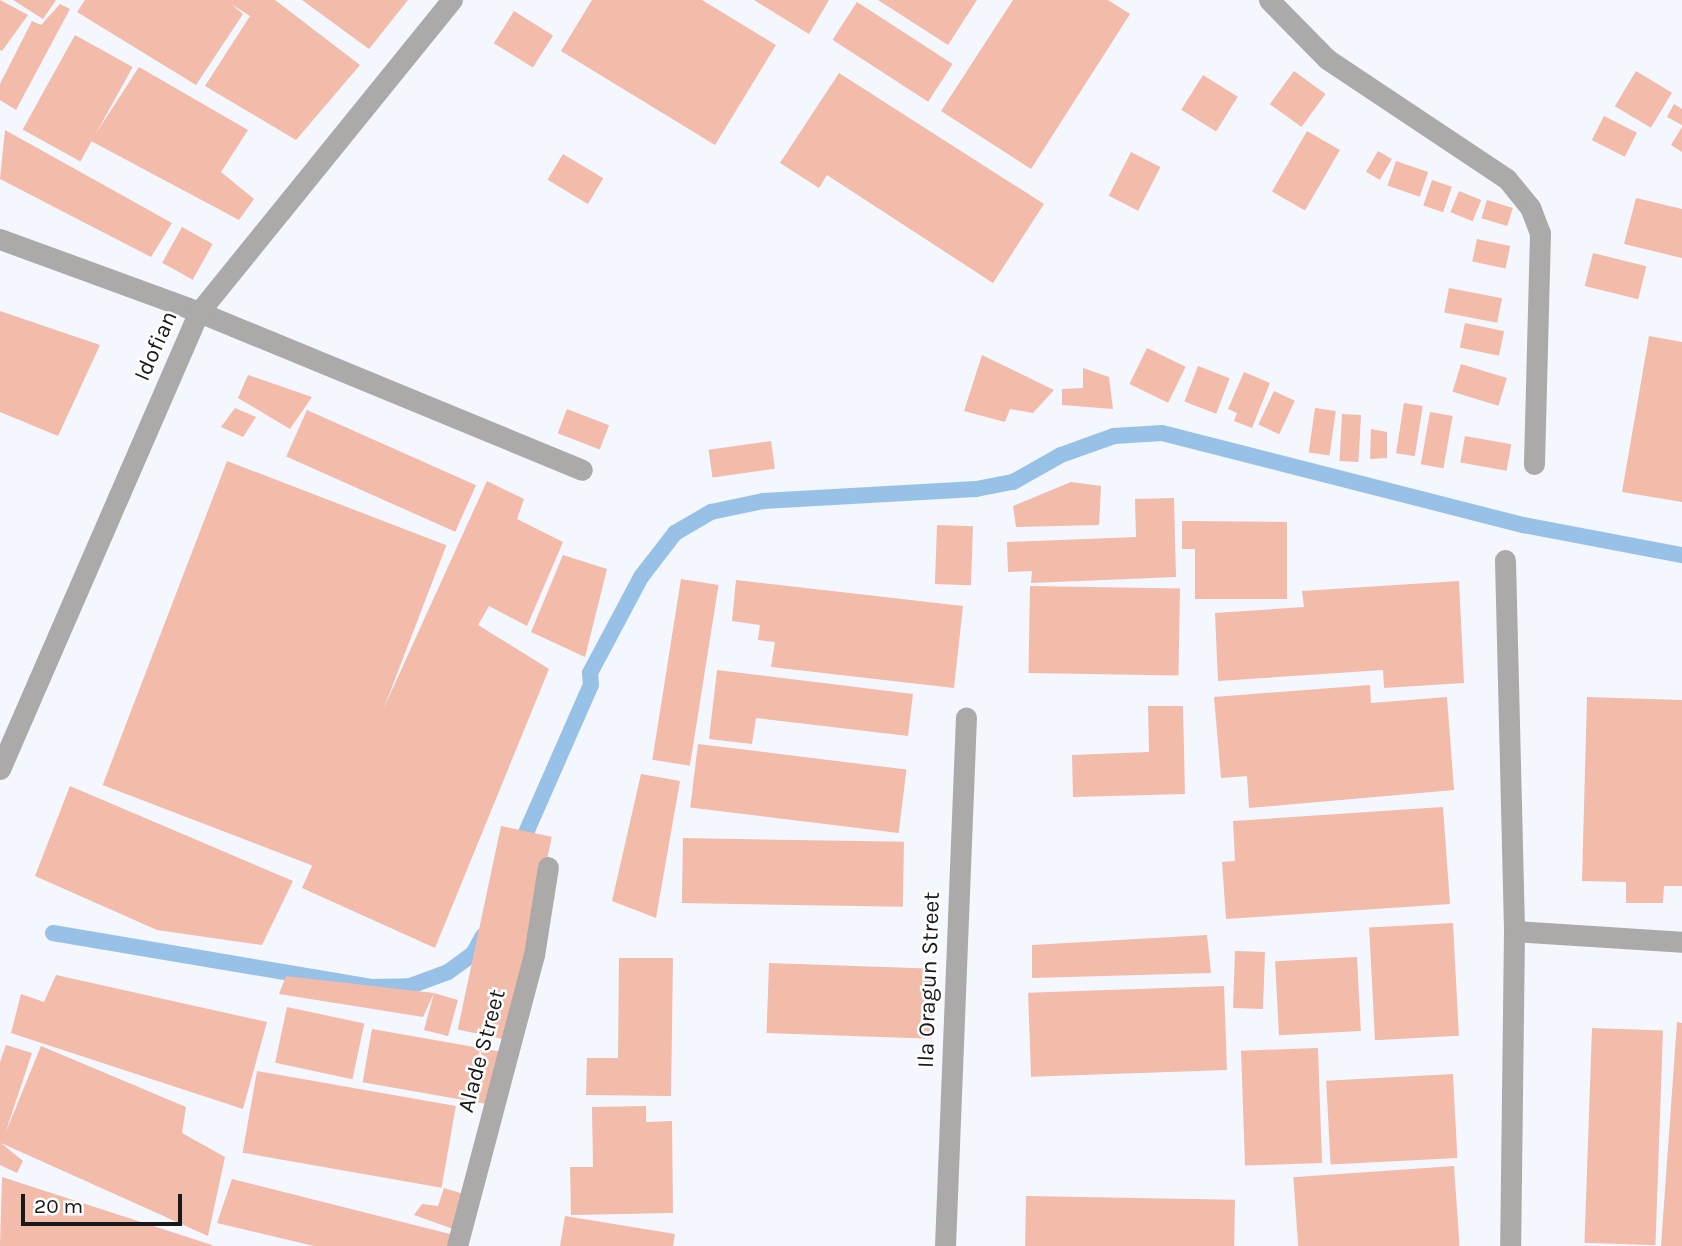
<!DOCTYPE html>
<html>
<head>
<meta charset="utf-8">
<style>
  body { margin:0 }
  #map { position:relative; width:1682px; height:1246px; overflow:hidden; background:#f4f7fd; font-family:Karla,sans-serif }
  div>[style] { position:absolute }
  .stream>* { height:16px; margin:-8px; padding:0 8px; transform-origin:8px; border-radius:8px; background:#97c1e6 }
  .building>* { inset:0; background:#f2bbaa; transform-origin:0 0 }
  .street>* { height:21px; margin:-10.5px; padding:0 10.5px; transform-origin:10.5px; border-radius:10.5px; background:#abaaa8 }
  span { translate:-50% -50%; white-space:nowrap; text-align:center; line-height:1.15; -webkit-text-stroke:5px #fff; paint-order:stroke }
  .street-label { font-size:23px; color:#18191b }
  .scale { position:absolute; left:21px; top:1194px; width:161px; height:32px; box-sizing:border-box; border:4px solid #18191b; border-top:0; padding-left:9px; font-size:21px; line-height:24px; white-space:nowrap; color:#18191b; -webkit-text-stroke:5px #fff; paint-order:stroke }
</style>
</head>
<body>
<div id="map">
  <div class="stream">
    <div style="left:518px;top:851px;width:181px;rotate:-66.3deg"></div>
    <div style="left:591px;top:685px;width:12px;rotate:-95deg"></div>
    <div style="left:590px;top:673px;width:109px;rotate:-62deg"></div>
    <div style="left:641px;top:577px;width:56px;rotate:-52.3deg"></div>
    <div style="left:675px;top:533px;width:42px;rotate:-30.3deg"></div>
    <div style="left:711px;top:512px;width:53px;rotate:-11.9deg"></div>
    <div style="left:763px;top:501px;width:213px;rotate:-3.2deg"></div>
    <div style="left:976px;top:489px;width:38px;rotate:-11deg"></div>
    <div style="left:1013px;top:482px;width:55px;rotate:-29.4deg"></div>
    <div style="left:1061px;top:455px;width:56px;rotate:-19.7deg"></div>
    <div style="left:1114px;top:436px;width:48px;rotate:-3.6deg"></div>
    <div style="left:1162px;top:433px;width:374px;rotate:14.3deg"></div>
    <div style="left:1524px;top:525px;width:161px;rotate:10.8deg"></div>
    <div style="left:53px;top:933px;width:323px;rotate:9.6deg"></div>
    <div style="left:371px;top:987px;width:39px;rotate:-1deg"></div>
    <div style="left:410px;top:986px;width:40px;rotate:-20.2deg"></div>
    <div style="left:448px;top:972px;width:31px;rotate:-36deg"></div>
    <div style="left:473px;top:954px;width:21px;rotate:-61deg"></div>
  </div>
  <div class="building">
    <div style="clip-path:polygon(0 0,28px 15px,2px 51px,0 50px)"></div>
    <div style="clip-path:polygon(13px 0,56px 0,43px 19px)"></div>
    <div style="clip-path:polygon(85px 0,275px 0,360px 65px,296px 140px,205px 86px,250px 16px,231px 4px,243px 14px,196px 85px,77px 12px)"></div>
    <div style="clip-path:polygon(302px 0,408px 0,369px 49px)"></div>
    <div style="clip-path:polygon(592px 0,702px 0,776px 45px,715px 145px,561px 51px)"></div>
    <div style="clip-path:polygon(754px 0,829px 0,809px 34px)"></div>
    <div style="clip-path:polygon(878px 0,977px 0,948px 45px)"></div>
    <div style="clip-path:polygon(1013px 0,1108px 0,1130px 14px,1031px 169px,941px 111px)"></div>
    <div style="left:857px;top:2px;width:114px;height:45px;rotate:33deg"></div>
    <div style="clip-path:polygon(60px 4px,70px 9px,16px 110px,0 100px,0 84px,32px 21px,41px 25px)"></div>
    <div style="left:514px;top:11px;width:46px;height:38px;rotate:32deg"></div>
    <div style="left:75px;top:35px;width:66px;height:108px;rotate:29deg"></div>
    <div style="clip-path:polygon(139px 67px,248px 130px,221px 172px,254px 199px,239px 220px,91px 141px)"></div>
    <div style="left:1294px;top:71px;width:39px;height:41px;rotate:36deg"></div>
    <div style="left:1636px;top:71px;width:42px;height:41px;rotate:31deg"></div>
    <div style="clip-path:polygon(839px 73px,1044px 204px,993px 283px,827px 175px,819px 188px,780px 163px)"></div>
    <div style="left:1203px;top:75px;width:41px;height:41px;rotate:32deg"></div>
    <div style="clip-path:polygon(1674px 104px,1682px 109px,1682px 125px,1667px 117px)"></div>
    <div style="left:1604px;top:116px;width:37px;height:27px;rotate:27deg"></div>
    <div style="clip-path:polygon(1682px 127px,1682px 152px,1671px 145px)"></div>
    <div style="clip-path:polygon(5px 130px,172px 223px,151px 257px,0 179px)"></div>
    <div style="left:1307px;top:131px;width:38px;height:70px;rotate:30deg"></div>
    <div style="left:1378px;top:151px;width:16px;height:24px;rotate:30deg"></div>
    <div style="left:1131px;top:152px;width:33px;height:49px;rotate:27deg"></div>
    <div style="left:563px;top:154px;width:47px;height:30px;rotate:31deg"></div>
    <div style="left:1396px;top:161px;width:34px;height:26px;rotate:19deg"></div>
    <div style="left:1432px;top:180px;width:21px;height:27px;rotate:19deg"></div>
    <div style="left:1459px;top:191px;width:24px;height:23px;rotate:22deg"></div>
    <div style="clip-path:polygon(1636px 198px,1682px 209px,1682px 258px,1624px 244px)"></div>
    <div style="left:1487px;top:200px;width:27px;height:19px;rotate:17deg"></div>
    <div style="left:182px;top:227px;width:35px;height:41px;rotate:29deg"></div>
    <div style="left:1477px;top:239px;width:34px;height:23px;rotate:12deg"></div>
    <div style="left:1593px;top:253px;width:55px;height:34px;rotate:14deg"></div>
    <div style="left:1449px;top:288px;width:54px;height:25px;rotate:11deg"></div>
    <div style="clip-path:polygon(0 311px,100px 345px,58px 436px,0 412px)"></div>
    <div style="left:1465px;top:323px;width:40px;height:25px;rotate:12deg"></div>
    <div style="clip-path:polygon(1649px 336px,1682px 342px,1682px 502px,1622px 492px)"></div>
    <div style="left:1147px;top:348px;width:43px;height:40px;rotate:26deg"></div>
    <div style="clip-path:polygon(982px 355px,1054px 390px,1033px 413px,1010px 409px,1005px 422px,964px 411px)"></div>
    <div style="left:1461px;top:364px;width:48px;height:29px;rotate:17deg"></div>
    <div style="left:1198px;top:366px;width:34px;height:38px;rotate:21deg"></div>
    <div style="clip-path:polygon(1083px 368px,1109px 377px,1113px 409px,1062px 405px,1062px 389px,1083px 388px)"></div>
    <div style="clip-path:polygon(1244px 372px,1270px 383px,1252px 428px,1234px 421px,1237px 413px,1228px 409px)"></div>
    <div style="clip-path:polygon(248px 375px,312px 397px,290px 429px,238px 398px)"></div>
    <div style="left:1274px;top:391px;width:23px;height:37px;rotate:25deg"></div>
    <div style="left:1404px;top:403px;width:19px;height:51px;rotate:9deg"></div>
    <div style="clip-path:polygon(235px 408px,256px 417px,243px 437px,221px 427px)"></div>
    <div style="left:1315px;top:408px;width:21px;height:45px;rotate:8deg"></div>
    <div style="left:567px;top:409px;width:45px;height:26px;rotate:21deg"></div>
    <div style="left:307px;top:410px;width:185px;height:51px;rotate:24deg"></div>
    <div style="left:1430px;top:412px;width:23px;height:53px;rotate:10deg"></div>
    <div style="left:1342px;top:414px;width:19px;height:47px;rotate:3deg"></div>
    <div style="clip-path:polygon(1371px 429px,1387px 432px,1387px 458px,1370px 459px)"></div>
    <div style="left:1465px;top:436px;width:47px;height:27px;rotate:10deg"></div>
    <div style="left:771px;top:441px;width:28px;height:63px;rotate:82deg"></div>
    <div style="left:227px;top:461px;width:235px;height:347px;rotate:21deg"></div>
    <div style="clip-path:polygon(487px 481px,524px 499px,517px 519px,563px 542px,527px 626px,489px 606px,478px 625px,549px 669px,435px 948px,302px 888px)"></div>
    <div style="clip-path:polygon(1071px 482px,1101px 486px,1099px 525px,1016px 527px,1013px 506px)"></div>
    <div style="clip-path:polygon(1174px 498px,1176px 577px,1031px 583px,1032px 571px,1008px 572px,1007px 542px,1136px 537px,1135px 499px)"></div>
    <div style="clip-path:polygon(1182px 521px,1287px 522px,1287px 599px,1195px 599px,1195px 549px,1182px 549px)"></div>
    <div style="left:937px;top:525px;width:36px;height:59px;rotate:2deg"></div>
    <div style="clip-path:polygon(563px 555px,607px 569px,585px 657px,531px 632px)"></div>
    <div style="left:681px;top:579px;width:38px;height:183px;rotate:9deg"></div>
    <div style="clip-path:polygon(736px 580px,963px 606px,954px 688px,771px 667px,775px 642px,758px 640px,760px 625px,732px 621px)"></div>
    <div style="clip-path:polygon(1459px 581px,1464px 683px,1384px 688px,1383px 670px,1218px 681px,1215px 613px,1304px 607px,1302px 591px)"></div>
    <div style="left:1030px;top:586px;width:150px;height:87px;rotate:1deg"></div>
    <div style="clip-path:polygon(717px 670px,913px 694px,908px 736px,756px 718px,752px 744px,709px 739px)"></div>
    <div style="clip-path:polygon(1370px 685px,1371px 703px,1447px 697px,1454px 790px,1249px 808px,1247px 776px,1221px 778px,1214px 697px)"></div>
    <div style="clip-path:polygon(1587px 697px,1682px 700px,1682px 886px,1664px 886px,1663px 903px,1626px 903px,1626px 882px,1582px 881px)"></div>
    <div style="clip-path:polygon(1148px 706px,1183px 706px,1185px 794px,1073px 797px,1072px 755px,1149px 752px)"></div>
    <div style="left:698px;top:744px;width:210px;height:64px;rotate:7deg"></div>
    <div style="clip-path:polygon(641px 774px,680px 781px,656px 918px,612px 901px)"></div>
    <div style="clip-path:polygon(70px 786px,293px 881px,262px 945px,157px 930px,35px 876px)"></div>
    <div style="clip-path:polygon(1443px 807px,1450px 904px,1226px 919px,1222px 862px,1235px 861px,1233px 821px)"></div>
    <div style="left:501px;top:826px;width:52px;height:208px;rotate:12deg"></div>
    <div style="left:683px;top:838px;width:221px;height:65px;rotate:1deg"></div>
    <div style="left:1453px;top:923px;width:113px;height:84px;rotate:87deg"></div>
    <div style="clip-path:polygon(1207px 935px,1211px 973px,1032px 978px,1032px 945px)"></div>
    <div style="left:1235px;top:951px;width:30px;height:57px;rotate:2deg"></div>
    <div style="left:1357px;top:957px;width:74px;height:82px;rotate:87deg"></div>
    <div style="clip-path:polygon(619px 958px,673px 958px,671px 1096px,586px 1095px,587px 1058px,618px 1058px)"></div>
    <div style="left:769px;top:963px;width:165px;height:70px;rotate:2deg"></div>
    <div style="clip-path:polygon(56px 975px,267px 1022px,243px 1109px,11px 1033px,21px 994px,44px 1002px)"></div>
    <div style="clip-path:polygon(286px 976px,434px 993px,458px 1000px,448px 1036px,424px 1030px,434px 993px,423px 1017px,279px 994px)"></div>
    <div style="left:1224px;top:986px;width:84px;height:196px;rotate:88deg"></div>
    <div style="left:287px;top:1007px;width:79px;height:57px;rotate:12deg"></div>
    <div style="clip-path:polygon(1677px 1022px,1682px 1023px,1682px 1246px,1661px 1246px)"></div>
    <div style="left:1592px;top:1028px;width:71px;height:215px;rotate:2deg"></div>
    <div style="left:372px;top:1029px;width:130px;height:54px;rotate:10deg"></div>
    <div style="clip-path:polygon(6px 1045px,32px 1053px,5px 1134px,41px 1046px,186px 1107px,182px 1133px,225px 1157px,208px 1236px,1px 1143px,23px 1161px,17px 1173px,0 1165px,0 1062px)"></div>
    <div style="left:1318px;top:1048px;width:115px;height:77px;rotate:88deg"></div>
    <div style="left:257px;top:1071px;width:202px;height:83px;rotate:10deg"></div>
    <div style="left:1453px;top:1074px;width:84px;height:127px;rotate:87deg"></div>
    <div style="clip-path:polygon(646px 1106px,646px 1122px,672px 1121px,673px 1213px,571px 1215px,570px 1167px,593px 1167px,592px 1107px)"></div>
    <div style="left:1454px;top:1166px;width:80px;height:161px;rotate:86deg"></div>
    <div style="clip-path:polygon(2px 1177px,212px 1245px,212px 1246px,0 1246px)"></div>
    <div style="clip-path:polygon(232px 1179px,454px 1235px,451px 1246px,314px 1246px,217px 1223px)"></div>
    <div style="clip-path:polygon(444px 1188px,467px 1195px,456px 1230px,414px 1215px,422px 1204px,438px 1206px)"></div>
    <div style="left:1026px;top:1196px;width:209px;height:50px;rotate:1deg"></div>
    <div style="clip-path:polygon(565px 1216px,675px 1234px,673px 1246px,560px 1246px)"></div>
  </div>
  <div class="street">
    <div style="left:1269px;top:0;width:83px;rotate:45.5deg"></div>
    <div style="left:1327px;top:59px;width:216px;rotate:33.7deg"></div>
    <div style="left:1507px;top:179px;width:36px;rotate:51deg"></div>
    <div style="left:1530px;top:207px;width:28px;rotate:69deg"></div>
    <div style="left:1540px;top:233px;width:231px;rotate:91.5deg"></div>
    <div style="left:0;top:239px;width:212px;rotate:20.1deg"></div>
    <div style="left:199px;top:312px;width:414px;rotate:22.4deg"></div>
    <div style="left:1505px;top:560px;width:371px;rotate:88.6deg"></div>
    <div style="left:1514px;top:931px;width:315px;rotate:90.7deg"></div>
    <div style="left:0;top:769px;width:498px;rotate:-66.5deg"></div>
    <div style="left:199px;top:312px;width:402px;rotate:-51deg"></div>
    <div style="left:1514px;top:931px;width:168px;rotate:3.7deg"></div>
    <div style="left:457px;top:1246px;width:301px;rotate:-75.2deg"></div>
    <div style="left:534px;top:955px;width:89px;rotate:-81deg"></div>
    <div style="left:945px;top:1246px;width:529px;rotate:-87.73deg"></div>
  </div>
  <div class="street-label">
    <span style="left:156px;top:346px;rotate:-66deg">Idofian</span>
    <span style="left:929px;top:980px;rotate:-88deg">Ila Oragun Street</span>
    <span style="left:482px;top:1051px;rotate:-75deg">Alade Street</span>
  </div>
  <div class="scale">20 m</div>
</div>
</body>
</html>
